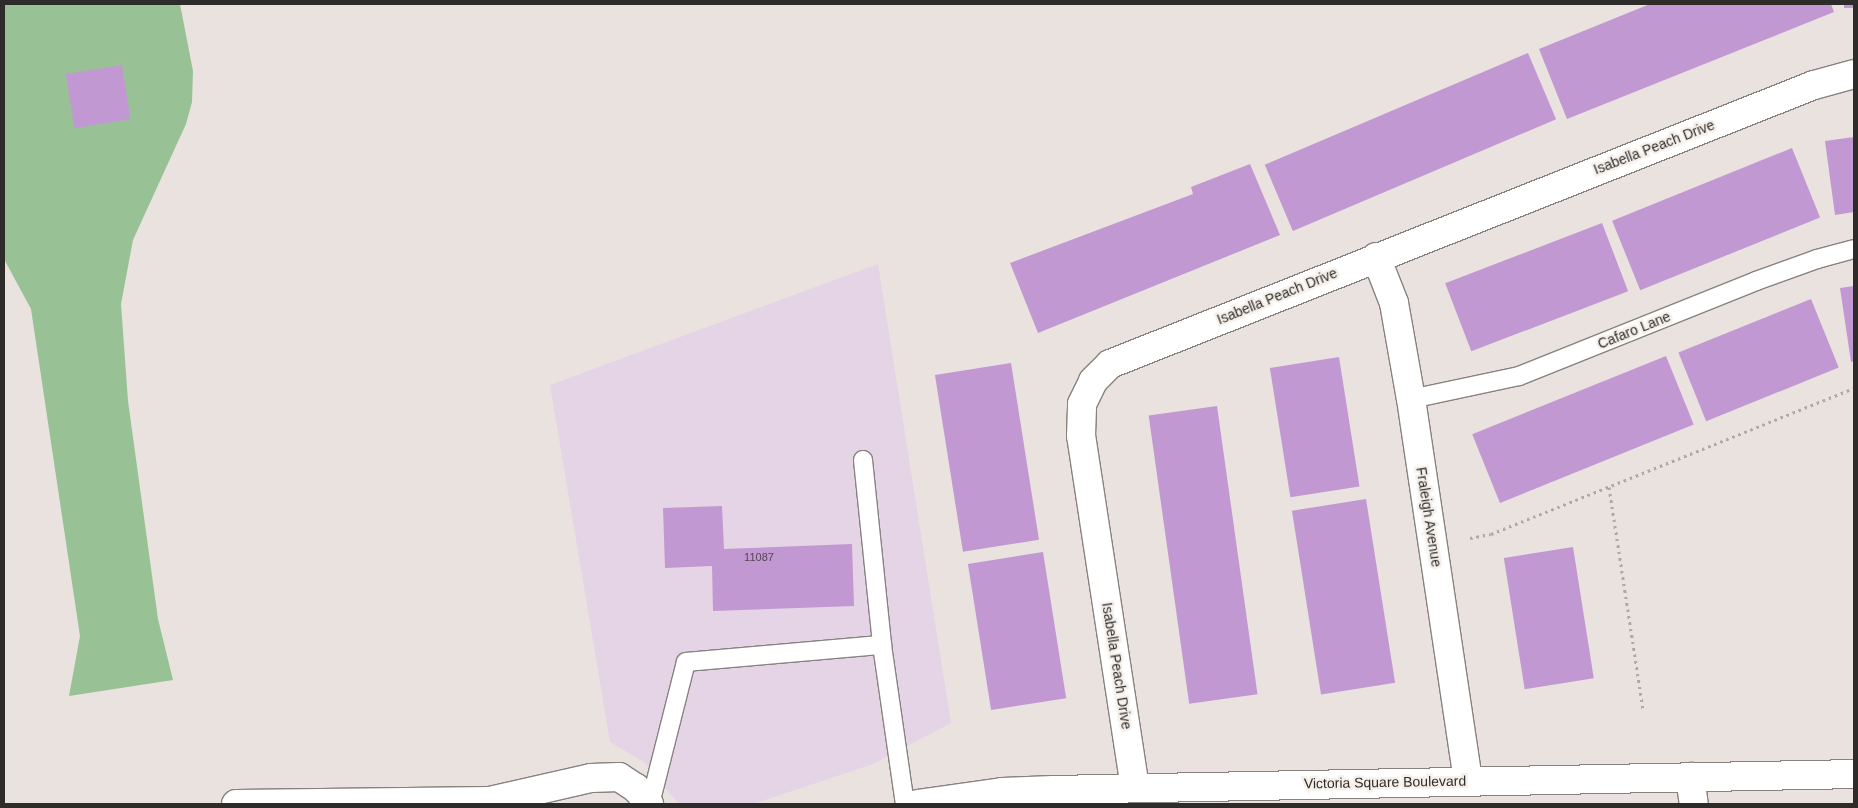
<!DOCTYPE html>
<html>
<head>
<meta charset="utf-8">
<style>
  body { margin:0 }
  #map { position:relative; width:1858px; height:808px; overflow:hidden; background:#e9e2de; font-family:Helvetica,sans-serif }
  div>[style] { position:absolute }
  .commercial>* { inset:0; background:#e5d4e5 }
  .green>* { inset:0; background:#98c296 }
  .building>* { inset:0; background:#c298d3; transform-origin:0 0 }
  .path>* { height:3px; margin-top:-1.5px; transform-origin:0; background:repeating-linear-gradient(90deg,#aea9a5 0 2.5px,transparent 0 6.5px) }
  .roads { filter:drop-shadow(1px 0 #88827e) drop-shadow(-1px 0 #88827e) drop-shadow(0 1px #88827e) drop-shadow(0 -1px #88827e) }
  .lane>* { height:18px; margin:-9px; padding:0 9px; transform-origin:9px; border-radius:9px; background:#fff }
  .street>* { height:28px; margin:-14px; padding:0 14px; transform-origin:14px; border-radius:14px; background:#fff }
  .secondary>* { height:28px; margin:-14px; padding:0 14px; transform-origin:14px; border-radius:14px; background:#fff }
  span { translate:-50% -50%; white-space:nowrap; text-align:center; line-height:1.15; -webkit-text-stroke:5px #f6f0eb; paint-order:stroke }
  .number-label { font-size:11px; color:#534754 }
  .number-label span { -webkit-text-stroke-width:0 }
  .street-label { font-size:14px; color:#2e2c2a }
  .frame { position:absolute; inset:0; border:5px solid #2e2c2a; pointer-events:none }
</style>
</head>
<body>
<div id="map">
  <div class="commercial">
    <div style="clip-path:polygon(878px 264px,951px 723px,873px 764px,753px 804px,679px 804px,644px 762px,610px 742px,550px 385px)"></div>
  </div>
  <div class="green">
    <div style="clip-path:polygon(4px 4px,180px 4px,193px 71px,192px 102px,186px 124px,133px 240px,121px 304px,128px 401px,158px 619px,173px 680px,69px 696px,80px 636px,31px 309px,4px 259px)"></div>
  </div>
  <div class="building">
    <div style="clip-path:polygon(1650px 4px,1831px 4px,1834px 12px,1567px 119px,1539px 49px)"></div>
    <div style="left:1844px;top:4px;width:10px;height:4px"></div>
    <div style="left:1528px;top:53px;width:72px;height:286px;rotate:67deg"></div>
    <div style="left:122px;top:65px;width:55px;height:57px;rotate:81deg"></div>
    <div style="clip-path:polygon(1854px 137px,1854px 212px,1835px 215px,1825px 141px)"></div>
    <div style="left:1792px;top:148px;width:75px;height:194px;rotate:68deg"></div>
    <div style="clip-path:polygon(1250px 164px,1280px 235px,1038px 333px,1010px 263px,1193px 194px,1191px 187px)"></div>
    <div style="left:1602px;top:223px;width:73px;height:168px;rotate:69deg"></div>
    <div style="clip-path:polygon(1854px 286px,1854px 361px,1851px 362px,1840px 288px)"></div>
    <div style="left:1811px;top:299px;width:74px;height:143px;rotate:68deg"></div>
    <div style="left:1666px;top:356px;width:74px;height:209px;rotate:68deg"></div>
    <div style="left:1339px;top:357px;width:131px;height:70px;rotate:81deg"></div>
    <div style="left:1011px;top:363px;width:179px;height:77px;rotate:81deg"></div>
    <div style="left:1217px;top:406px;width:291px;height:69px;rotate:82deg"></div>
    <div style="left:1366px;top:499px;width:186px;height:75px;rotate:81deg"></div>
    <div style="clip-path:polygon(722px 506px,724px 549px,852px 544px,854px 606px,713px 611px,712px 566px,665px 568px,663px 508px)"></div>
    <div style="left:1573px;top:547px;width:133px;height:70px;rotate:81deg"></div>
    <div style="left:1043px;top:552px;width:148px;height:76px;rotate:81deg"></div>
  </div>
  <div class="path">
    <div style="left:1609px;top:487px;width:226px;rotate:81.3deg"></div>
    <div style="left:1470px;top:538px;width:21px;rotate:-11deg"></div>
    <div style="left:1491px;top:534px;width:391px;rotate:-21.9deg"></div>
  </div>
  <div class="roads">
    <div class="lane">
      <div style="left:1411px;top:399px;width:110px;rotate:-12deg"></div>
      <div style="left:1519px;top:376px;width:255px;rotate:-21.8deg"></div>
      <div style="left:1756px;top:281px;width:65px;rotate:-19.8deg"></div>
      <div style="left:1817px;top:259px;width:38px;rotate:-15deg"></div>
      <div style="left:863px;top:460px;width:186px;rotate:84.1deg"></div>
      <div style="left:882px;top:645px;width:161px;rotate:81.8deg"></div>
      <div style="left:650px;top:804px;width:146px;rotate:-75.8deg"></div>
      <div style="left:686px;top:662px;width:197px;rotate:-5deg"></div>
    </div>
    <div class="street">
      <div style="left:1376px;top:257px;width:49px;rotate:68.6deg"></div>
      <div style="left:1394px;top:303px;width:97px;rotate:80deg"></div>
      <div style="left:1411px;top:399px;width:386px;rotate:81.5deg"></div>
      <div style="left:1690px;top:777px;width:27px;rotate:82deg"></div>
      <div style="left:1135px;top:788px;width:356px;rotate:-98.7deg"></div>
      <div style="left:1081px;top:436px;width:32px;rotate:-88deg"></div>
      <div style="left:1082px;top:404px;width:25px;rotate:-64deg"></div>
      <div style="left:1093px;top:381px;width:24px;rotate:-45deg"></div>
      <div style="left:1110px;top:364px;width:757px;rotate:-21.62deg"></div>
      <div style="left:1814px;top:85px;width:41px;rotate:-15.4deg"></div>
      <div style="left:236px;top:804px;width:254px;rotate:-0.7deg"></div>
      <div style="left:490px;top:801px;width:104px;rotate:-12.8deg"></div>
      <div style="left:591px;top:778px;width:28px;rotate:-2deg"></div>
      <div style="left:619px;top:777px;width:20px;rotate:33deg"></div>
      <div style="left:636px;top:788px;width:21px;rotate:51deg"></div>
    </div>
    <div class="secondary">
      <div style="left:917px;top:804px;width:86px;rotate:-8deg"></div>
      <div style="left:1002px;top:792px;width:51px;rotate:-2.2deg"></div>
      <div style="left:1053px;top:790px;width:801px;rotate:-1.14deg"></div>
    </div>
  </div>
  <div class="number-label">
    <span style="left:759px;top:557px">11087</span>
  </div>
  <div class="street-label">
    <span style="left:1654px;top:147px;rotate:-21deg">Isabella Peach Drive</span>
    <span style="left:1277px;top:296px;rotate:-22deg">Isabella Peach Drive</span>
    <span style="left:1634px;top:330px;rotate:-22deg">Cafaro Lane</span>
    <span style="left:1429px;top:517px;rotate:81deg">Fraleigh Avenue</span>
    <span style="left:1117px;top:666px;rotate:81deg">Isabella Peach Drive</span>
    <span style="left:1385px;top:782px;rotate:-1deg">Victoria Square Boulevard</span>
  </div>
  <div class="frame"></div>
</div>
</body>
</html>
